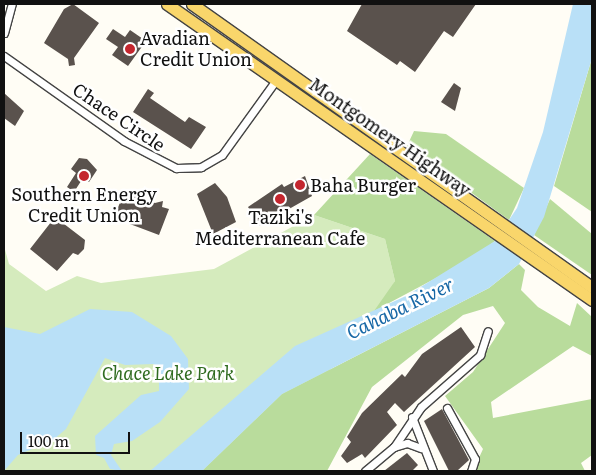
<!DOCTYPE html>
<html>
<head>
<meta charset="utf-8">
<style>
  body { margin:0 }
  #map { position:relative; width:596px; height:475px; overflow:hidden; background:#fffdf5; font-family:Literata,serif }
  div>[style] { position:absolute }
  .green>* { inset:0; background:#d5ebbd }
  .forest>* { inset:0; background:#b9dc9c }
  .water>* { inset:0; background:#b9e0f7 }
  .building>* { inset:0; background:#5a524d }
  .roads { filter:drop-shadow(1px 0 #444) drop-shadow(-1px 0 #444) drop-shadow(0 1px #444) drop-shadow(0 -1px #444) }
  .street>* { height:7px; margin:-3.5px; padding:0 3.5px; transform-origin:3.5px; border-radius:3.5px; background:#fff }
  .primary>* { height:11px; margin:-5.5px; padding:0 5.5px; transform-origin:5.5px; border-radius:5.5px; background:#f9d66b }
  .dots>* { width:14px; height:14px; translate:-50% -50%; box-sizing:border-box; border:2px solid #fff; border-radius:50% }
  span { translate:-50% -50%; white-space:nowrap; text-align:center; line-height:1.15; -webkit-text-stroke:5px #fff; paint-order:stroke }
  .poi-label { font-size:18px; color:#111 }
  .left { translate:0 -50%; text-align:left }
  .street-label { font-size:18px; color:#111 }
  .park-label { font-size:18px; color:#2f6b1f; font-style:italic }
  .water-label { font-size:19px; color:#1768a6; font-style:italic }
  .frame { position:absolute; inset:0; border:5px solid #111; pointer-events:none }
  .scale { position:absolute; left:20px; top:432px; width:110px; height:22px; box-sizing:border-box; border:2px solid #111; border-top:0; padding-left:6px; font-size:15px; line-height:18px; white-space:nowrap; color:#111; -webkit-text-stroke:4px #fff; paint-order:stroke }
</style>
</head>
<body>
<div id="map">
  <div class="green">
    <div style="clip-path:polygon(314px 215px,385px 239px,395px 281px,367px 336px,219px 471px,4px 471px,4px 246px,9px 264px,46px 291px,77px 276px,101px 283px,214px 269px)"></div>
  </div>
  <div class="forest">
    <div style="clip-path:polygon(592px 58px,592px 212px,554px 186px)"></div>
    <div style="clip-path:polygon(414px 131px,446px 134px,524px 188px,509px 220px,407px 146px)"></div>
    <div style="clip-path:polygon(370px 154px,495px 241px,472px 259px,374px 311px,395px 281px,385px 239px,314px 215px)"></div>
    <div style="clip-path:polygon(550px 199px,592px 234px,592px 275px,534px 235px)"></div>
    <div style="clip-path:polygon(519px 264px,525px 270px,521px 290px,538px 307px,570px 326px,577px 303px,592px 317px,592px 356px,573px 346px,491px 402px,493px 418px,592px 399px,592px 455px,581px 463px,585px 471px,473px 471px,483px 449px,445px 396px,473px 372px,505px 323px,493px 306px,463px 315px,372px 387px,327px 471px,202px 471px,282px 394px,489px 288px)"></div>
  </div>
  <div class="water">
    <div style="clip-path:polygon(573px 4px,592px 4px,592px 58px,544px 217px,519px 264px,489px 288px,282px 394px,202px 471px,150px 471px,295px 346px,406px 296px,495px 241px,517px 208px,543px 132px)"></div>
    <div style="clip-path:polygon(90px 309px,132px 312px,171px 336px,188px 359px,189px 389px,160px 422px,132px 441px,114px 444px,111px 455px,122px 471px,110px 469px,104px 458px,96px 455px,95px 436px,141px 395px,159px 391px,159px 379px,154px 364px,125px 365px,105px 358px,66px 429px,53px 440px,18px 455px,4px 471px,4px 327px,40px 334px)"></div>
  </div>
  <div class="building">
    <div style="clip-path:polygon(73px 4px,99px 23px,74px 58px,75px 65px,69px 66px,68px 59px,44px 43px,64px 9px)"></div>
    <div style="clip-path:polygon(362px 4px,476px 4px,453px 37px,444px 31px,415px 72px,400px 61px,397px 65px,347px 31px)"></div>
    <div style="clip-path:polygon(113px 29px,125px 37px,130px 30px,146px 41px,128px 66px,112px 55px,118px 47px,106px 39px)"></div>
    <div style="clip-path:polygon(454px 83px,461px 88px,455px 111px,441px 102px)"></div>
    <div style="clip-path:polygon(148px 89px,154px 93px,150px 98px,185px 122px,189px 117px,206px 127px,191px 149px,133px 112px)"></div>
    <div style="clip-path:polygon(4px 93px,24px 111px,15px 126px,4px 118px)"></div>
    <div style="clip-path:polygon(79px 158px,87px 159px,97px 170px,89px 182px,83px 178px,74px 192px,67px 187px,76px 173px,71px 169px)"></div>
    <div style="clip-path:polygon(305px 176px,312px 196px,259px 226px,248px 207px,282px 184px,284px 187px)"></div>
    <div style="clip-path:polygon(215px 183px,227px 197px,236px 222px,213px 234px,197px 194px)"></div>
    <div style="clip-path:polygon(124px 192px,155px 203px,163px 201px,162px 207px,169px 209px,159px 235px,114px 218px)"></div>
    <div style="clip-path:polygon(55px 217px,85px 240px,84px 249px,78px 255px,73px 253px,57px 271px,30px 249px)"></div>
    <div style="clip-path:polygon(461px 327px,475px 347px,404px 412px,395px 403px,387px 412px,397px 425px,365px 458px,362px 454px,347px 463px,341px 456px,351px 442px,347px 437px,362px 413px,402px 374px,405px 377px,422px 354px)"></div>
    <div style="clip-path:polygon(442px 409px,469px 460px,457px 471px,449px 471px,424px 421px)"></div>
    <div style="clip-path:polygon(407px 453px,418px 465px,412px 471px,384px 471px)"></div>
  </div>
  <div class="roads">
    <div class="street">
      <div style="left:4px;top:33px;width:30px;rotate:-75deg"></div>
      <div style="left:4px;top:56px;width:147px;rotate:35.3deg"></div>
      <div style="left:124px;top:141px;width:59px;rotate:27.4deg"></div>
      <div style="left:176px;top:168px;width:25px;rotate:-2deg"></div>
      <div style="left:201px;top:167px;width:24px;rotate:-30deg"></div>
      <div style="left:222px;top:155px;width:92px;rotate:-54.2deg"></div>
      <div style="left:447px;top:408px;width:58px;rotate:61.2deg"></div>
      <div style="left:475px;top:459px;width:13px;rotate:108deg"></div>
      <div style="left:412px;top:417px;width:58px;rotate:68.7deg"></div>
      <div style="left:394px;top:447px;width:14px;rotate:-17deg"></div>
      <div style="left:407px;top:443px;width:15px;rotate:20deg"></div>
      <div style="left:365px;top:471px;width:38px;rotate:-40deg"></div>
      <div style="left:394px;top:447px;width:48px;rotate:-56deg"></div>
      <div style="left:421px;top:407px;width:79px;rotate:-41.4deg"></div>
      <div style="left:480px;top:355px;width:25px;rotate:-72deg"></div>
    </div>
    <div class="primary">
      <div style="left:167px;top:4px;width:518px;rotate:34.86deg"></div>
      <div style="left:192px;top:4px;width:490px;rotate:35.3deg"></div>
    </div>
  </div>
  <div class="dots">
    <div style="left:130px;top:49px;background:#c4262e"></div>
    <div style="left:84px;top:176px;background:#c4262e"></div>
    <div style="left:300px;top:185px;background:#c4262e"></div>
    <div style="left:280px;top:199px;background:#c4262e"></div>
  </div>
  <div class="poi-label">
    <span class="left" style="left:140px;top:49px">Avadian<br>Credit Union</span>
    <span class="left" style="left:310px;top:185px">Baha Burger</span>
    <span style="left:84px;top:205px">Southern Energy<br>Credit Union</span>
    <span style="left:280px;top:228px">Taziki's<br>Mediterranean Cafe</span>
  </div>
  <div class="street-label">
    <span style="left:119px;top:117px;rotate:34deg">Chace Circle</span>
    <span style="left:390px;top:137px;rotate:35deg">Montgomery Highway</span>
  </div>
  <div class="park-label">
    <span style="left:168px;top:373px">Chace Lake Park</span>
  </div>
  <div class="water-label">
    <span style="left:400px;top:308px;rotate:-26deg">Cahaba River</span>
  </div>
  <div class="frame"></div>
  <div class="scale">100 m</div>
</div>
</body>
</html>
